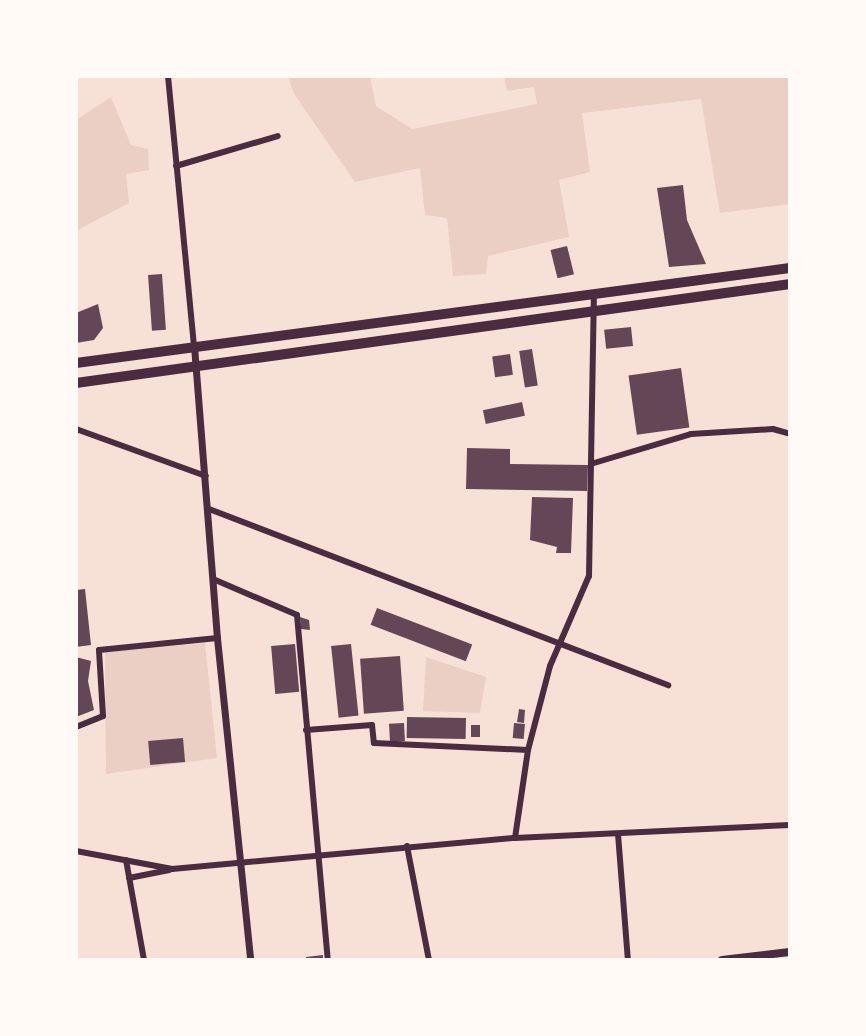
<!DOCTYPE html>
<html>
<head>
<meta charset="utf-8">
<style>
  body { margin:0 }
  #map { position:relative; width:866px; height:1036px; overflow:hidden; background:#f7e1d7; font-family:Barlow,sans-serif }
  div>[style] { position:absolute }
  .green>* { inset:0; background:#ebcfc5 }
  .building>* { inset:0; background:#644757; transform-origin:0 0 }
  .minor>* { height:6px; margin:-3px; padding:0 3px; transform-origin:3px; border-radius:3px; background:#4a2c40 }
  .tertiary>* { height:7px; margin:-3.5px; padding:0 3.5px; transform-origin:3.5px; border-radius:3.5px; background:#4a2c40 }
  .secondary>* { height:8px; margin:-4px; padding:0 4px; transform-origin:4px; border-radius:4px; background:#4a2c40 }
  .trunk>* { height:10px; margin:-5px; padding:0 5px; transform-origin:5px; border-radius:5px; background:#4a2c40 }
  span { translate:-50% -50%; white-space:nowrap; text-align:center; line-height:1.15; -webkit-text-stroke:7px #fffaf5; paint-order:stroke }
  .frame { position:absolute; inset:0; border:78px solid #fffaf5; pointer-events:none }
</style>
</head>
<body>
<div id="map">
  <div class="green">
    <div style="clip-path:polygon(288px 76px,370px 76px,376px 106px,412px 129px,537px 104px,534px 87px,507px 91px,504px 76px,790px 76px,790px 204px,720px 213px,701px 99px,582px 113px,590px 172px,559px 180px,569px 237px,488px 256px,486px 274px,453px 276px,447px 218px,425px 215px,420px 168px,355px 182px,294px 94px)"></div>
    <div style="clip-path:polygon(111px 97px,131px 145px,148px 149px,149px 170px,126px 174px,129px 203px,76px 231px,76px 120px)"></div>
    <div style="clip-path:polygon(205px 643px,217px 758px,106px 774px,105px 652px)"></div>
    <div style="clip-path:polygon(426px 657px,486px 677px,480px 713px,423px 711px)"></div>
  </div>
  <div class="building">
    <div style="clip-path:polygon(683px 185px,687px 220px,706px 264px,669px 267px,657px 188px)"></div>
    <div style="left:567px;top:246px;width:29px;height:17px;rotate:76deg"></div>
    <div style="left:162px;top:274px;width:56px;height:14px;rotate:86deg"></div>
    <div style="clip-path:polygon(98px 304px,103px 328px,94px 340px,76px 343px,76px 313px)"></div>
    <div style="left:631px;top:327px;width:19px;height:27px;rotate:84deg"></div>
    <div style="left:532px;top:349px;width:37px;height:13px;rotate:81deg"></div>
    <div style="left:510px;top:354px;width:21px;height:18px;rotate:82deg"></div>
    <div style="left:681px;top:368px;width:60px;height:53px;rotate:82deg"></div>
    <div style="left:522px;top:402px;width:14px;height:40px;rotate:78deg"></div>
    <div style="clip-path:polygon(467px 448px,510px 449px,510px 464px,588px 465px,587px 491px,466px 489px)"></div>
    <div style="clip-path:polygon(532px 497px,573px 498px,571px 553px,556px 553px,557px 547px,530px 540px)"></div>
    <div style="clip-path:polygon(85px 589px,91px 645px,76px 647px,76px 590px)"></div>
    <div style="left:377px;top:608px;width:102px;height:18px;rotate:21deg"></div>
    <div style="clip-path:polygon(300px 617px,309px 620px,310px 630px,301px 629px)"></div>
    <div style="left:295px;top:644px;width:48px;height:24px;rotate:85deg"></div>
    <div style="left:351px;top:644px;width:72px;height:20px;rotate:84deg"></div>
    <div style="left:400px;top:656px;width:55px;height:40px;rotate:86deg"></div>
    <div style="clip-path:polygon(76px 657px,91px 661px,88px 681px,94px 710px,76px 717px)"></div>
    <div style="clip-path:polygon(519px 709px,525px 710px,524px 723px,517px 722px)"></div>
    <div style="left:407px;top:717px;width:59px;height:21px;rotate:1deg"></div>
    <div style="left:404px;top:723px;width:18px;height:15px;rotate:87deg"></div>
    <div style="left:514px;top:723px;width:11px;height:15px;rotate:5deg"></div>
    <div style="left:471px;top:725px;width:9px;height:12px"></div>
    <div style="left:183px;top:738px;width:24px;height:35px;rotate:85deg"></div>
    <div style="clip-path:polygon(323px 955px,323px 960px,306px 960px,306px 957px)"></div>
  </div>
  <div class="minor">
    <div style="left:168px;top:76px;width:271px;rotate:84.5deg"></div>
    <div style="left:176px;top:166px;width:106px;rotate:-16.4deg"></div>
    <div style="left:76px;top:429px;width:138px;rotate:19.9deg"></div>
    <div style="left:594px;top:463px;width:101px;rotate:-16.6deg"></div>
    <div style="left:691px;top:434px;width:82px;rotate:-3.5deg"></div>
    <div style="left:773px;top:429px;width:18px;rotate:16deg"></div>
    <div style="left:209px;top:509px;width:492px;rotate:21deg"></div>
    <div style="left:213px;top:579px;width:91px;rotate:23.2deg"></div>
    <div style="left:297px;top:615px;width:346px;rotate:84.9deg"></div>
    <div style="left:76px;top:727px;width:29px;rotate:-22deg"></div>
    <div style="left:103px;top:716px;width:66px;rotate:-93.5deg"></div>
    <div style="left:99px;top:650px;width:119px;rotate:-5.8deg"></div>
    <div style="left:306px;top:730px;width:66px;rotate:-4.3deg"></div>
    <div style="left:372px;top:725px;width:18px;rotate:84deg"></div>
    <div style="left:374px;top:743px;width:154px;rotate:2.6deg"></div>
    <div style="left:618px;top:834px;width:126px;rotate:85.5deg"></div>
    <div style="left:515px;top:838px;width:89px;rotate:-81.6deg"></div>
    <div style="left:528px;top:750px;width:87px;rotate:-75.3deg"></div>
    <div style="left:550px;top:666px;width:98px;rotate:-66.6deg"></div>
    <div style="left:589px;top:576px;width:282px;rotate:-89deg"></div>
    <div style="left:407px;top:846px;width:116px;rotate:79.1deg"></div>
    <div style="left:76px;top:851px;width:98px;rotate:10.6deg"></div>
    <div style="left:172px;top:869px;width:344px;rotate:-5.2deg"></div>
    <div style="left:515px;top:838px;width:275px;rotate:-2.7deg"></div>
    <div style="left:126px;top:860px;width:102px;rotate:79.8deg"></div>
    <div style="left:129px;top:878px;width:41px;rotate:-11.3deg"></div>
  </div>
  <div class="tertiary">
    <div style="left:194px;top:346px;width:293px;rotate:85.5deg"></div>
    <div style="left:217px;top:638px;width:324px;rotate:84.1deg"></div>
  </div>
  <div class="secondary">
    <div style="left:722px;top:960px;width:68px;rotate:-6.7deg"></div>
  </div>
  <div class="trunk">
    <div style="left:76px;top:363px;width:720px;rotate:-7.58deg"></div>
    <div style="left:76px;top:383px;width:721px;rotate:-7.89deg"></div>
  </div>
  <div class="frame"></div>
</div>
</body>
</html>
